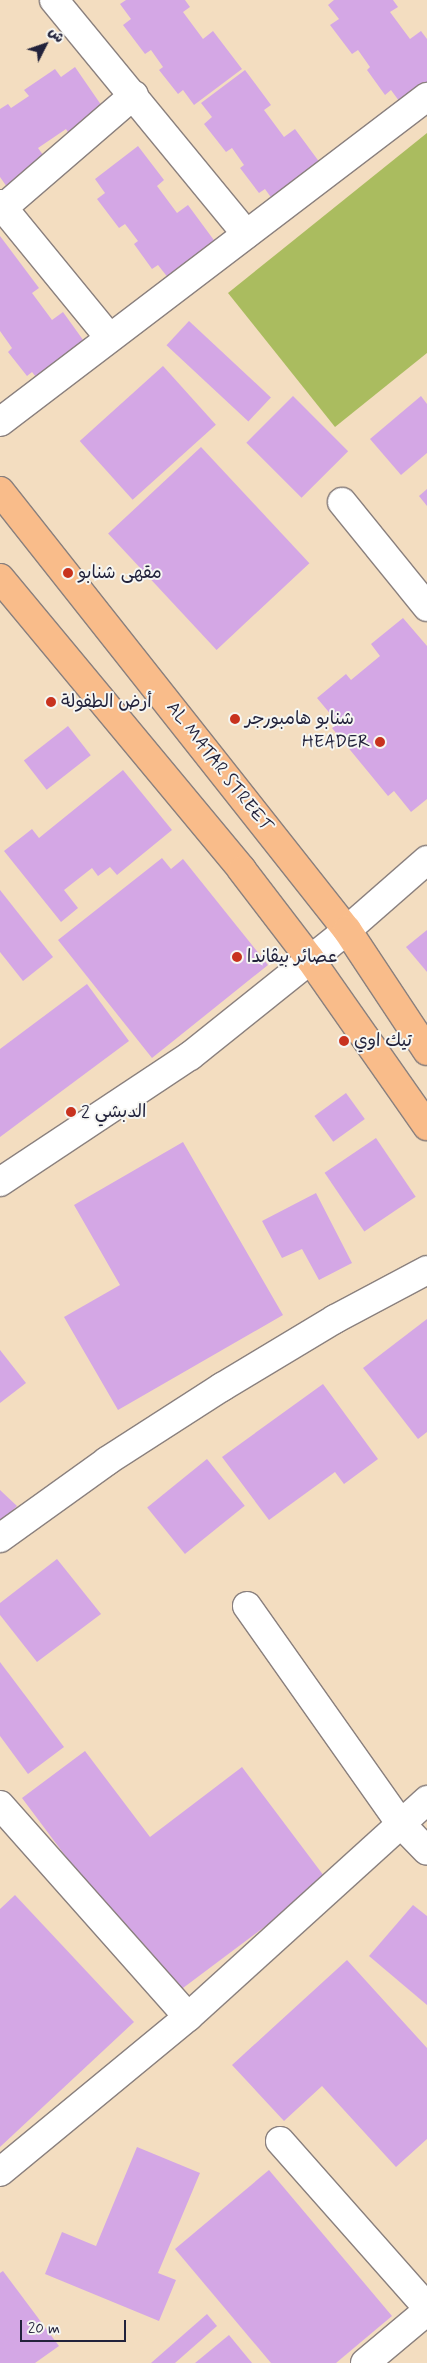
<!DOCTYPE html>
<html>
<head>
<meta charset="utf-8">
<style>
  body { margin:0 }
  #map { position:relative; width:427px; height:2363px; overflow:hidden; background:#f3ddc0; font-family:Mynerve,"Playpen Sans Arabic",sans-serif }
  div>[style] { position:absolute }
  .green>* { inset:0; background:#aabc5f }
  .building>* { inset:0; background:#d4a7e5; transform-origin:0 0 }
  .roads { filter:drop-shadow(1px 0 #8a807e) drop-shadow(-1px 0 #8a807e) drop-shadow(0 1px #8a807e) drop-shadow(0 -1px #8a807e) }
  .minor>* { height:28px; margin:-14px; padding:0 14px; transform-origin:14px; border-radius:14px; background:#fff }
  .major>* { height:28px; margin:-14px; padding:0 14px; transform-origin:14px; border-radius:14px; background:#f9bc8a }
  .dots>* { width:14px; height:14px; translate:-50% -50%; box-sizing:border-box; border:2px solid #f6f6f2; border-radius:50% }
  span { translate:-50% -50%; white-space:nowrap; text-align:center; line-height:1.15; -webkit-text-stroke:4px #f6f6f2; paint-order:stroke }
  .poi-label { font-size:18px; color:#22223b }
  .left { translate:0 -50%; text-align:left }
  .right { translate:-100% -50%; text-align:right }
  .street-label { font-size:18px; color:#22223b }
  .north { position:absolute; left:20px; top:20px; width:50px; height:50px; -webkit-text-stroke:4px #f6f6f2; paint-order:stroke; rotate:49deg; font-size:14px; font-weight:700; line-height:20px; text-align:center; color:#22223b }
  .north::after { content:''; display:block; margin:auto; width:18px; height:22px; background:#22223b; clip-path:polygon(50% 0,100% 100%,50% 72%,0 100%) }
  .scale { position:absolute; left:20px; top:2320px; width:106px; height:22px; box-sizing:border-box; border:2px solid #22223b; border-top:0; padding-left:6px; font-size:15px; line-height:18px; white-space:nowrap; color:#22223b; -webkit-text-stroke:4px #f6f6f2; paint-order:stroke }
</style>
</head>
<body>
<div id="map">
  <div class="green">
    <div style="clip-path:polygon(427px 133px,427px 353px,335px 427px,228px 293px)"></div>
  </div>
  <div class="building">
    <div style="clip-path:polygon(126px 0,185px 0,190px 7px,183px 12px,203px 39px,213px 31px,242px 69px,194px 105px,183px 90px,178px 94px,159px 70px,163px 67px,151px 50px,145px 54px,123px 25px,131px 19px,120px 4px)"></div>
    <div style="clip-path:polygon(334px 0,393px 0,398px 7px,390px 12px,410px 39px,421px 31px,427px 39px,427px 86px,402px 105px,391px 90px,385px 95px,367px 70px,370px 67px,358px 50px,352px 54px,330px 25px,339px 19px,328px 5px)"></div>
    <div style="clip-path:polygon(75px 67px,106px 112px,71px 137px,66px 129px,38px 148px,46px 159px,7px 187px,0 177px,0 109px,8px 104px,11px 108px,29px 96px,24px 90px,55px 69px,61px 77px)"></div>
    <div style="clip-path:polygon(245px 70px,271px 105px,264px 110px,284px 137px,295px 129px,323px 167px,275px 203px,265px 189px,259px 193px,240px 168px,244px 165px,232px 148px,226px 152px,204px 124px,212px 117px,201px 103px)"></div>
    <div style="clip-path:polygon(138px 146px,164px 180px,157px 186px,177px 213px,188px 205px,216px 243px,169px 279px,158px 265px,152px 269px,134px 244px,138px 241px,125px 224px,119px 228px,97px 199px,105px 193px,95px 179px)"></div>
    <div style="clip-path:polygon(0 236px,39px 288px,32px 293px,52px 320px,63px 312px,91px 351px,43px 386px,32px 372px,27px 376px,8px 352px,12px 348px,0 331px)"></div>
    <div style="left:189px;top:321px;width:112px;height:33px;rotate:43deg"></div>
    <div style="left:163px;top:366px;width:79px;height:112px;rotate:48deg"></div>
    <div style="left:293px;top:396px;width:78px;height:66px;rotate:45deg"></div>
    <div style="clip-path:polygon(421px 396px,427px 404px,427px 453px,401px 475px,370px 439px)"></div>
    <div style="left:201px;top:447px;width:159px;height:127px;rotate:47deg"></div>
    <div style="clip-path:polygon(427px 489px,427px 506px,419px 496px)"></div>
    <div style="clip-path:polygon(403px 618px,427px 646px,427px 799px,411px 812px,394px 791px,388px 796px,332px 728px,338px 723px,317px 698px,346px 674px,351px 680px,380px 656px,371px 644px)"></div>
    <div style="left:68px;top:726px;width:37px;height:56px;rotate:52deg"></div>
    <div style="clip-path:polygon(123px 770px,172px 830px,117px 875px,110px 867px,98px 876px,92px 868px,64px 890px,78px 908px,61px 922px,4px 851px,32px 829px,39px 838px)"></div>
    <div style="clip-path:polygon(162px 858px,171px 869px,183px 859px,268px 965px,152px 1058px,58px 940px)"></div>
    <div style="clip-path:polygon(0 890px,53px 957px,23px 981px,0 952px)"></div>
    <div style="clip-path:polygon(427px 930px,427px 972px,406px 947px)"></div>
    <div style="clip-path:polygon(87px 984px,129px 1041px,0 1137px,0 1049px)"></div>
    <div style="left:346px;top:1093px;width:32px;height:39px;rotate:54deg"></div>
    <div style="left:376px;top:1138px;width:71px;height:62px;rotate:56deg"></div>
    <div style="clip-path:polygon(183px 1142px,283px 1315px,118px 1410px,64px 1317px,120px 1285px,74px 1205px)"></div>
    <div style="clip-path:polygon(316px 1193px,352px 1263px,319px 1280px,302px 1249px,282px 1258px,262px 1221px)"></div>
    <div style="clip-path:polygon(427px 1319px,427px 1432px,418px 1439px,363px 1368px)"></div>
    <div style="clip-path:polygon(0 1350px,26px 1383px,0 1403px)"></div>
    <div style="clip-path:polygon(323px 1384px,378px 1459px,344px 1484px,335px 1472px,269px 1520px,222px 1457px)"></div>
    <div style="left:207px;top:1459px;width:60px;height:77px;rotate:51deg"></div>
    <div style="clip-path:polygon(0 1490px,17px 1506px,0 1523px)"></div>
    <div style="clip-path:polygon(57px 1559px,101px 1614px,37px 1662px,0 1615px,0 1603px)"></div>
    <div style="clip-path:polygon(0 1662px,64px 1747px,28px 1774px,0 1736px)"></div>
    <div style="clip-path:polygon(85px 1751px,150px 1837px,242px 1767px,327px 1880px,171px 1997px,22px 1798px)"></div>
    <div style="clip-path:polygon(15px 1895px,134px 2022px,0 2147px,0 1909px)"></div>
    <div style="clip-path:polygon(413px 1905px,427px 1916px,427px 2005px,369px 1956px)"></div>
    <div style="clip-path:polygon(347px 1960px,427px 2048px,427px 2139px,396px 2167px,322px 2086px,284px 2121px,232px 2065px)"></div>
    <div style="clip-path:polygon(137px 2147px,200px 2173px,158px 2273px,176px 2280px,159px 2321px,45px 2274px,62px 2232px,96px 2246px)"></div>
    <div style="clip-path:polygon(269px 2170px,392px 2316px,336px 2363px,271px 2363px,175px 2249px)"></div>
    <div style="clip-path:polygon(3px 2271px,59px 2346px,35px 2363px,0 2363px,0 2273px)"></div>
    <div style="clip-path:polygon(207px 2314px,217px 2326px,175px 2363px,151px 2363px)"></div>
    <div style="clip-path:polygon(229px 2335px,252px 2363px,195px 2363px)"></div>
  </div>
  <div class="roads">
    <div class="minor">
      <div style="left:54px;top:0;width:303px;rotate:50.6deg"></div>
      <div style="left:0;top:204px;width:172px;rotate:50.7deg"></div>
      <div style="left:3px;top:208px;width:173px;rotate:-40.8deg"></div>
      <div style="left:0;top:422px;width:537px;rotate:-37.28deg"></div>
      <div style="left:342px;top:502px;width:135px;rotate:51deg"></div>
      <div style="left:0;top:1182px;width:228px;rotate:-33.6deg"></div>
      <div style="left:190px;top:1056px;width:201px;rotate:-38.7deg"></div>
      <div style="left:347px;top:930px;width:106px;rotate:-41.2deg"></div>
      <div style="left:0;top:1538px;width:132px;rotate:-35.7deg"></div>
      <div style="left:107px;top:1461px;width:137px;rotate:-32.8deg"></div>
      <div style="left:222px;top:1387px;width:132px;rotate:-31deg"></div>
      <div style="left:335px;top:1319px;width:104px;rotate:-28deg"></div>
      <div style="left:247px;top:1606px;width:267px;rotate:54.8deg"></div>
      <div style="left:401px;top:1824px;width:37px;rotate:46deg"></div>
      <div style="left:0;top:1805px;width:283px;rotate:48.4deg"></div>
      <div style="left:280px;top:2141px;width:222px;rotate:48.5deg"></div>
      <div style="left:0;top:2172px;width:244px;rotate:-39.5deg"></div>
      <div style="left:188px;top:2017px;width:323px;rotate:-42.2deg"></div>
      <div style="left:365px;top:2363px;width:81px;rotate:-40deg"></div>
    </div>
    <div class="major">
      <div style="left:0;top:491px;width:560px;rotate:51.68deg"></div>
      <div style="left:347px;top:930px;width:145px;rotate:56.5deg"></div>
      <div style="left:0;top:578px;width:379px;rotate:50.3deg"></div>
      <div style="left:242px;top:870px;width:112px;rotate:52.6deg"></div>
      <div style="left:310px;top:959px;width:204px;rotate:55deg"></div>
    </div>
  </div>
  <div class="dots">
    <div style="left:68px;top:573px;background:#c8321e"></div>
    <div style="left:51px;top:702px;background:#c8321e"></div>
    <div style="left:235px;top:719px;background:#c8321e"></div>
    <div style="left:380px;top:742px;background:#c8321e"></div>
    <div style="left:237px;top:957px;background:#c8321e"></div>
    <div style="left:344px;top:1041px;background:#c8321e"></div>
    <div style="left:71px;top:1112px;background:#c8321e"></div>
  </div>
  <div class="poi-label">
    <span class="left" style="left:78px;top:573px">مقهى شنابو</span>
    <span class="left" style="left:61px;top:702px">أرض الطفولة</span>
    <span class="left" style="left:245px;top:719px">شنابو هامبورجر</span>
    <span class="right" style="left:370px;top:742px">HEADER</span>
    <span class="left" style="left:247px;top:957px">عصائر بيڤاندا</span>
    <span class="left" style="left:354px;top:1041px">تيك اوي</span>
    <span class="left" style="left:81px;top:1112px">الدبشي 2</span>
  </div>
  <div class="street-label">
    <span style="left:219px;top:767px;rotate:52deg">AL MATAR STREET</span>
  </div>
  <div class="north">ش</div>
  <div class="scale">20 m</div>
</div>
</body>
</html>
